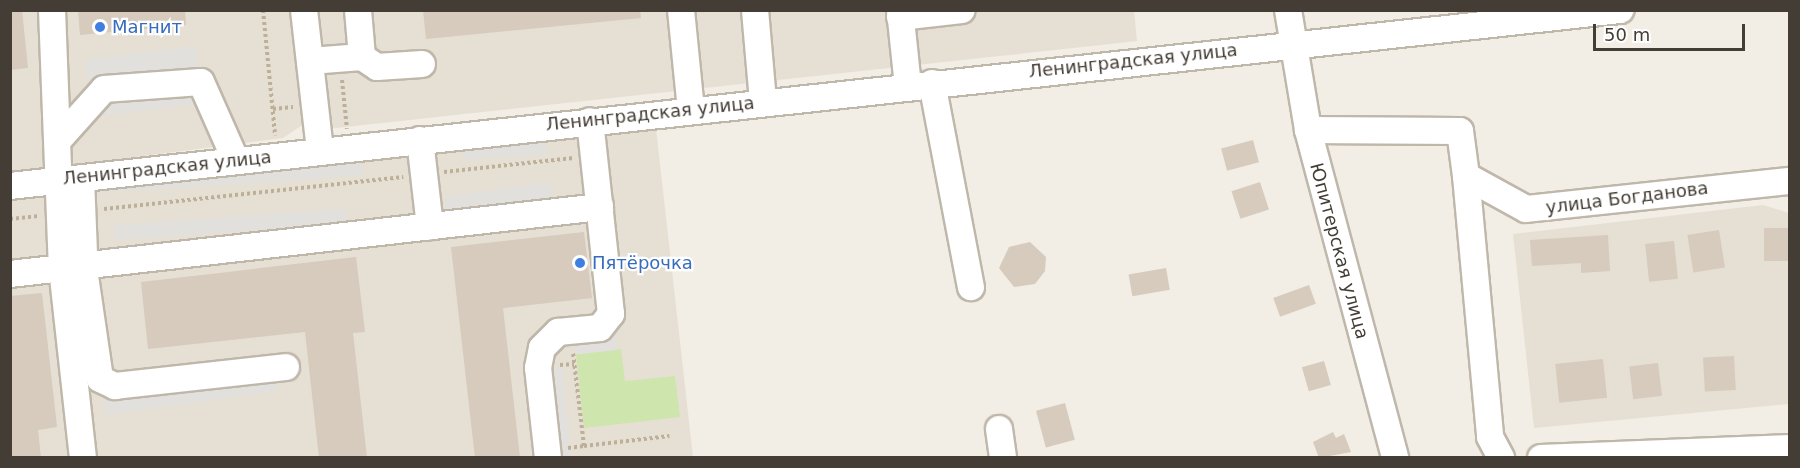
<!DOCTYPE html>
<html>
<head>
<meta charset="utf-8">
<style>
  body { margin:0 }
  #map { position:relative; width:1800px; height:468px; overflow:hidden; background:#f2ede5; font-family:"DejaVu Sans",sans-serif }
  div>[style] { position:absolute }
  .residential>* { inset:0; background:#e6dfd3 }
  .green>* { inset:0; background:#cfe5ae }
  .parking>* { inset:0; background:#e2e0dd; transform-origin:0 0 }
  .building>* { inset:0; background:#d6cbbd; transform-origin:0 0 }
  .path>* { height:4px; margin-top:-2px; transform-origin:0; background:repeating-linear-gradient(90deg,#beaf99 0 3px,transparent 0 6px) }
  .roads { filter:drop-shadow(2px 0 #c0b7ab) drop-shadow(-2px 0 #c0b7ab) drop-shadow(0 2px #c0b7ab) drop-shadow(0 -2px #c0b7ab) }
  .minor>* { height:26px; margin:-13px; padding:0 13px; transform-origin:13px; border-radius:13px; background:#fff }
  .dots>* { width:16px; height:16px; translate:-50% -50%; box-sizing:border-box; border:3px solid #fff; border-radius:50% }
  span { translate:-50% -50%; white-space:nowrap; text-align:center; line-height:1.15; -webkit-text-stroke:4.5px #fff; paint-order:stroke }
  .shop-label { font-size:18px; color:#366cbe }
  .left { translate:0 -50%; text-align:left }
  .street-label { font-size:18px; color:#443d35 }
  .frame { position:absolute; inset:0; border:12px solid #443d35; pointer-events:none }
  .scale { position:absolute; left:1593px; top:24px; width:152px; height:27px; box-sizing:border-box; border:3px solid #443d35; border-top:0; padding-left:8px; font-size:18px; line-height:21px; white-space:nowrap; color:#443d35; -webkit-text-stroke:4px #fff; paint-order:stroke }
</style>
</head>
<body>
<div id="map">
  <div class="residential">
    <div style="clip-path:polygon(1134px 10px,1137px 41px,336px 128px,330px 127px,316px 11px)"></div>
    <div style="clip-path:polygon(10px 11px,296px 11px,307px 122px,283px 138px,11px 173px)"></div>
    <div style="clip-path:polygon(656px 129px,693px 457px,11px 457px,10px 201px)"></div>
    <div style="clip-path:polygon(1763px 205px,1789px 213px,1789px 404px,1534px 428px,1513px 234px)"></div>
  </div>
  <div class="green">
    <div style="clip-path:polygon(621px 349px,625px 381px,675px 376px,680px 417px,584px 428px,576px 354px)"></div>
  </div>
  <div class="parking">
    <div style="left:196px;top:46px;width:58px;height:112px;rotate:83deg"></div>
    <div style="left:546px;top:141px;width:13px;height:84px;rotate:86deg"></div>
    <div style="left:362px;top:161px;width:14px;height:258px;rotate:86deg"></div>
    <div style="left:550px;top:182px;width:15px;height:107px;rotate:82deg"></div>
    <div style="left:346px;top:209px;width:15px;height:233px;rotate:86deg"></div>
    <div style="left:615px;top:332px;width:18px;height:41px;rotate:84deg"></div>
    <div style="left:562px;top:367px;width:91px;height:16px;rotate:84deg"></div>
    <div style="left:275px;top:376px;width:15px;height:173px;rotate:82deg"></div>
  </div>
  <div class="building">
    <div style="clip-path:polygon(10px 10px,22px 10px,28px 68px,10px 70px)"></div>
    <div style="clip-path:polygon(78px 10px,185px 10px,186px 25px,80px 35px)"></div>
    <div style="clip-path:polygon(423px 10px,640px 10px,641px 18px,426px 39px)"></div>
    <div style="left:1253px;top:140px;width:23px;height:33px;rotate:75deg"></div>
    <div style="left:1260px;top:182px;width:29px;height:30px;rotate:72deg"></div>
    <div style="left:1790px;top:228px;width:33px;height:26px;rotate:90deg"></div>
    <div style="left:1719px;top:230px;width:38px;height:32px;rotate:81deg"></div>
    <div style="clip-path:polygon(584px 232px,592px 298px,503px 308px,520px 458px,475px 458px,451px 247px)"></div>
    <div style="clip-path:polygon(1608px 235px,1610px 271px,1581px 273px,1581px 263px,1532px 266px,1530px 240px)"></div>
    <div style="left:1674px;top:241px;width:38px;height:29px;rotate:84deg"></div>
    <div style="clip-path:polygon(1030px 242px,1046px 257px,1045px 271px,1035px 284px,1014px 287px,999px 268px,1009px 247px)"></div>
    <div style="clip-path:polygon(356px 257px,365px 332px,353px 333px,367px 458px,319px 458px,305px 332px,148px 349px,141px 282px)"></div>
    <div style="left:1166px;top:268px;width:22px;height:38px;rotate:80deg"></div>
    <div style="left:1309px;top:285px;width:20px;height:38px;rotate:70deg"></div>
    <div style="clip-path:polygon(42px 293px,57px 427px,38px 430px,41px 458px,10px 458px,10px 296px)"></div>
    <div style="left:1734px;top:356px;width:34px;height:31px;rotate:87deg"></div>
    <div style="left:1603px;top:359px;width:39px;height:48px;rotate:84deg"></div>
    <div style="left:1324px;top:361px;width:25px;height:23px;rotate:74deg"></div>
    <div style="left:1658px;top:363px;width:33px;height:29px;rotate:83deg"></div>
    <div style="left:1065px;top:403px;width:38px;height:30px;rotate:75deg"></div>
    <div style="clip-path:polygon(1333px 432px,1336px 438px,1344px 434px,1351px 452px,1319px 458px,1313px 442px)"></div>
  </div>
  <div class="path">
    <div style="left:263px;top:10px;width:126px;rotate:84.5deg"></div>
    <div style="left:342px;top:80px;width:49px;rotate:84.2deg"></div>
    <div style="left:273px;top:109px;width:20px;rotate:-6deg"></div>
    <div style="left:444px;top:172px;width:130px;rotate:-6.2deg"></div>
    <div style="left:104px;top:209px;width:301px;rotate:-6.1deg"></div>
    <div style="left:10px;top:219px;width:30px;rotate:-6deg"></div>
    <div style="left:560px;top:365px;width:14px;rotate:-4deg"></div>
    <div style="left:584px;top:446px;width:86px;rotate:-6.7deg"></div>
    <div style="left:568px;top:448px;width:16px;rotate:-7deg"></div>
    <div style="left:584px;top:446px;width:95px;rotate:-96.7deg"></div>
  </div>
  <div class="roads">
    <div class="minor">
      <div style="left:52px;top:10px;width:258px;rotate:87.8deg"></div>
      <div style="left:62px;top:268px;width:191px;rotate:83.7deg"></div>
      <div style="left:304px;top:10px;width:142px;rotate:83.5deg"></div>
      <div style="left:358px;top:10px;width:47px;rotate:85.1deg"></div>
      <div style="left:681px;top:10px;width:100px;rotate:84.3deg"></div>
      <div style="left:755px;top:10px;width:92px;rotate:85deg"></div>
      <div style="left:900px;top:10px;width:76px;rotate:84deg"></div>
      <div style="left:1288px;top:10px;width:122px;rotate:80.5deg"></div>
      <div style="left:1308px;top:130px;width:339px;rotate:75.1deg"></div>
      <div style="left:900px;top:17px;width:62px;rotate:-6.4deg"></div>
      <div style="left:310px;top:61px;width:52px;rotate:-4.4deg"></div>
      <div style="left:362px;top:57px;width:18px;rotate:34deg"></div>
      <div style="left:377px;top:67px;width:45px;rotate:-3.8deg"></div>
      <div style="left:932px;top:83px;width:208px;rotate:79.2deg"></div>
      <div style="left:1308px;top:130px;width:152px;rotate:0.4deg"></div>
      <div style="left:1460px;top:131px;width:45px;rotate:82.4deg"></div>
      <div style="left:1466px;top:176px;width:68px;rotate:28.8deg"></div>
      <div style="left:1526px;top:209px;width:265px;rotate:-6.1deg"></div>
      <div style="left:61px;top:137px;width:64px;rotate:-48.1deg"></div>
      <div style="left:104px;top:89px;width:97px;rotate:-4.1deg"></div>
      <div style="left:201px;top:82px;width:86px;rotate:66.1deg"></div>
      <div style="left:420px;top:140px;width:87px;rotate:83.4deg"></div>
      <div style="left:1466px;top:176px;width:262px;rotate:84.7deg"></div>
      <div style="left:1490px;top:437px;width:24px;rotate:62deg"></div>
      <div style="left:81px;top:178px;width:98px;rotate:87.7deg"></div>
      <div style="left:85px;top:276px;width:104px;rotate:81.7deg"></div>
      <div style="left:100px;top:379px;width:17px;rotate:25deg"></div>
      <div style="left:115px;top:386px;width:172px;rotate:-6.3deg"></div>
      <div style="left:10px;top:186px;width:1620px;rotate:-6.24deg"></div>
      <div style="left:10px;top:274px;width:594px;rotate:-6.48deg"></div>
      <div style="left:999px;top:429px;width:29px;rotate:82deg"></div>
      <div style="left:548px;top:458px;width:91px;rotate:-96.3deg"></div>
      <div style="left:538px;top:368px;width:20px;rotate:-79deg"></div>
      <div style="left:542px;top:348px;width:23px;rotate:-45deg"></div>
      <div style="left:558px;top:332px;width:42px;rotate:-5.4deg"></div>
      <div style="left:600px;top:328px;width:18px;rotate:-52deg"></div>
      <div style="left:611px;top:314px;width:194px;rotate:-96.2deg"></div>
      <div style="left:1541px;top:458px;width:249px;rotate:-2.3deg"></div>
    </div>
  </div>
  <div class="dots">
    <div style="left:100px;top:27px;background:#3f7fe0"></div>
    <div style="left:580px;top:263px;background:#3f7fe0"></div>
  </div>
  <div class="shop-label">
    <span class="left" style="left:112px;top:27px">Магнит</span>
    <span class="left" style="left:592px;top:263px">Пятёрочка</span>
  </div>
  <div class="street-label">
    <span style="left:1133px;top:61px;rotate:-6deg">Ленинградская улица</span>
    <span style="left:650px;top:114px;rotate:-6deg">Ленинградская улица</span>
    <span style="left:167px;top:168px;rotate:-6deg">Ленинградская улица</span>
    <span style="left:1627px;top:198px;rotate:-7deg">улица Богданова</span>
    <span style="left:1339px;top:251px;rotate:75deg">Юпитерская улица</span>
  </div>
  <div class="frame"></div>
  <div class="scale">50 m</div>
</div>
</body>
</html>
